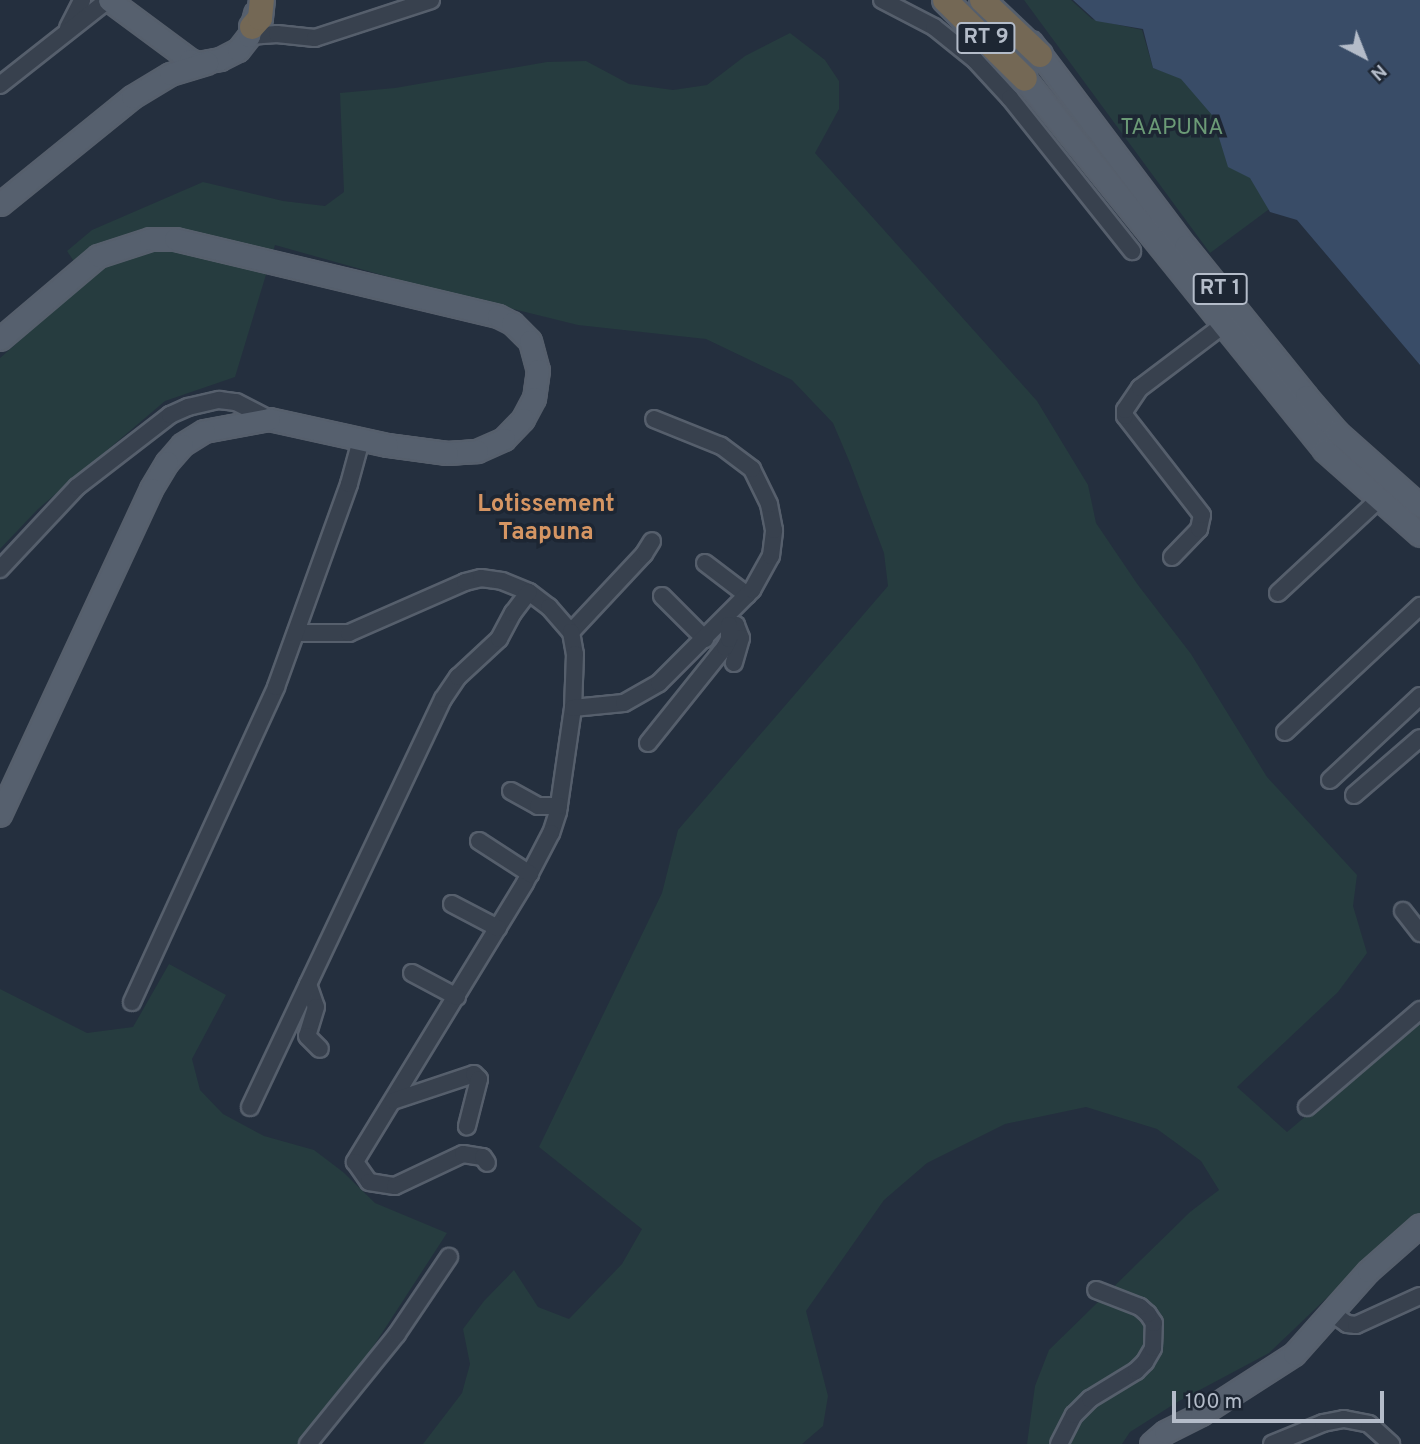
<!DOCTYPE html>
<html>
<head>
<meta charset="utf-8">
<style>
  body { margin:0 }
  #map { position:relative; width:1420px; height:1444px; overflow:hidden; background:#242f3e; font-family:Overpass,sans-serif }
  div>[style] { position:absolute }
  .green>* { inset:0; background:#263c3f }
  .water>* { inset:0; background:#394c67 }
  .roads { filter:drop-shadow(2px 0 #565f6c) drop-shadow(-2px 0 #565f6c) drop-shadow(0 2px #565f6c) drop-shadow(0 -2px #565f6c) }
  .minor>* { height:16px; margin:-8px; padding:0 8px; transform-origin:8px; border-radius:8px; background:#38414e }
  .major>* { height:21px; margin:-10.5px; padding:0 10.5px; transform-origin:10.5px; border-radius:10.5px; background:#56606e }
  .highway>* { height:24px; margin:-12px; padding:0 12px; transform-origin:12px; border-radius:12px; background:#746855 }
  span { translate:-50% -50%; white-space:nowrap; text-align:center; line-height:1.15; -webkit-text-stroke:7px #1d2633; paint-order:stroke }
  .shield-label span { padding:2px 5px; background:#1d2633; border:2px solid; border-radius:5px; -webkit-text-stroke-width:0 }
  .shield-label { font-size:21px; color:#b4bcc9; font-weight:700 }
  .park-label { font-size:23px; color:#6b9a76 }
  .neighbourhood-label { font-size:24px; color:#d59563; font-weight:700 }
  .north { position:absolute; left:1329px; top:21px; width:70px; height:70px; -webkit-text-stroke:5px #1d2633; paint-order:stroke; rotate:138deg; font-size:19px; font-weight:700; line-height:28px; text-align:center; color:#b4bcc9 }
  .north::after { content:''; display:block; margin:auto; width:24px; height:32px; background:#b4bcc9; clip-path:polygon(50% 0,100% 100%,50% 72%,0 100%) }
  .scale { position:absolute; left:1172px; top:1391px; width:212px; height:32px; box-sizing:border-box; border:4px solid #b4bcc9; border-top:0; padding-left:9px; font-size:21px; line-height:24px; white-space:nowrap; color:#b4bcc9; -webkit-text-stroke:5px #1d2633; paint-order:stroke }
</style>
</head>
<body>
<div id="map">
  <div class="green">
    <div style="clip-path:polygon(1024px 0,1071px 0,1092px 19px,1142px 30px,1153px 68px,1201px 85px,1272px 207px,1210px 253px)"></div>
    <div style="clip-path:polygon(790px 33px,825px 60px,839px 81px,839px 109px,815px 153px,1037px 401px,1088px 485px,1096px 523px,1138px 585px,1191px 654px,1267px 777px,1357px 875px,1353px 906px,1367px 953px,1338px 992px,1237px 1087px,1287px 1132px,1420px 1020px,1420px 1215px,1400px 1228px,1269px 1353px,1179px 1401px,1130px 1432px,1122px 1444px,1027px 1444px,1035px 1386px,1049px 1350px,1190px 1212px,1219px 1190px,1201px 1161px,1157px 1129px,1086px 1107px,1005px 1124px,927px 1163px,884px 1200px,806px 1311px,828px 1396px,823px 1426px,802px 1444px,423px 1444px,462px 1393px,470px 1364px,463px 1329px,484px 1301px,514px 1270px,538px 1307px,569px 1319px,622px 1264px,642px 1229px,539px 1147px,662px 893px,678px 830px,888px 586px,884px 553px,850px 463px,833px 423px,792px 380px,706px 339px,578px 325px,428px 288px,275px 245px,235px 377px,165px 401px,38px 509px,0 549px,0 358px,87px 281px,67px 251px,92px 230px,203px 182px,283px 201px,325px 206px,344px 192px,340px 93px,395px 88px,547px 62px,586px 61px,629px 84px,673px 90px,707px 85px,745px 56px)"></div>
    <div style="clip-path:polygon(169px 964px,226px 995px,192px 1059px,200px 1090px,223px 1114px,264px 1136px,314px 1150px,343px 1172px,375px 1203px,447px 1233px,369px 1353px,300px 1444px,0 1444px,0 989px,87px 1033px,133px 1027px)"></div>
  </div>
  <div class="water">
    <div style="clip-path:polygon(1073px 0,1420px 0,1420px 365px,1297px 220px,1270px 212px,1250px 178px,1228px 167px,1212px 115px,1181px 79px,1153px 68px,1143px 29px,1096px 21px)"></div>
  </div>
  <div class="roads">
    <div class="minor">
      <div style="left:882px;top:0;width:59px;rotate:27.4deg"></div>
      <div style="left:934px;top:27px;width:53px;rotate:38.8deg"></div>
      <div style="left:975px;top:60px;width:52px;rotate:47.4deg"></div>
      <div style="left:1010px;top:98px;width:196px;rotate:51.4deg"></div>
      <div style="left:68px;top:28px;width:31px;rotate:-63deg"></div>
      <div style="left:249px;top:36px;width:28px;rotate:-4deg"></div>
      <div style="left:277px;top:34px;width:38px;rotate:6deg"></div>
      <div style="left:315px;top:38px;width:122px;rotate:-18.1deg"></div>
      <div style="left:0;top:85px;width:137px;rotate:-38.2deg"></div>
      <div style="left:1172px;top:557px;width:39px;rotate:-46deg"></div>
      <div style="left:1199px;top:529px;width:14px;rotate:-78deg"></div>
      <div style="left:1202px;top:515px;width:125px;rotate:-127.9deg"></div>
      <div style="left:1125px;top:416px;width:6px;rotate:-90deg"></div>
      <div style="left:1125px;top:410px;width:27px;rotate:-56deg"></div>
      <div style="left:1140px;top:388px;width:103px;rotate:-37.1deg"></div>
      <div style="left:705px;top:563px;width:53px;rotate:37.3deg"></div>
      <div style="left:0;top:569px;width:112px;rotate:-46.8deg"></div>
      <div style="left:77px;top:487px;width:118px;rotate:-37.7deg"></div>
      <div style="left:170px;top:415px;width:20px;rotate:-24deg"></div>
      <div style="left:188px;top:407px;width:32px;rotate:-13deg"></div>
      <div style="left:219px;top:400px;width:17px;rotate:7deg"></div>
      <div style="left:236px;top:402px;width:37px;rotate:27deg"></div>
      <div style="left:1278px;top:593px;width:137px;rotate:-42.9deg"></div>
      <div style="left:662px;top:596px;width:61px;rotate:45deg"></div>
      <div style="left:729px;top:625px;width:7px"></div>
      <div style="left:736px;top:625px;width:14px;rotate:69deg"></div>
      <div style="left:741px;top:638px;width:26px;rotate:106deg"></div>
      <div style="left:571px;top:632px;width:107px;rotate:-46.9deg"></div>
      <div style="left:644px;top:554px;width:15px;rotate:-58deg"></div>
      <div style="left:296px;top:633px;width:53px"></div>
      <div style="left:349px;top:633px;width:127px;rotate:-23.7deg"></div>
      <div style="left:465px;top:582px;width:16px;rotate:-14deg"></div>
      <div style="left:481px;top:578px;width:21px;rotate:8deg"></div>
      <div style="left:502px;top:581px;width:29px;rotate:22deg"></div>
      <div style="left:529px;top:592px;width:25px;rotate:37deg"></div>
      <div style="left:549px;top:607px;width:33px;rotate:49deg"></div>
      <div style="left:571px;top:632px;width:22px;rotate:80deg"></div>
      <div style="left:575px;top:654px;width:54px;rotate:92.1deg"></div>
      <div style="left:573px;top:708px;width:105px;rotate:98.2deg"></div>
      <div style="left:558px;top:812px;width:22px;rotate:108deg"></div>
      <div style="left:551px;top:833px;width:56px;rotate:117.5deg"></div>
      <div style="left:525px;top:883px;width:327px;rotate:121.4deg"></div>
      <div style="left:355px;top:1162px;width:24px;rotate:55deg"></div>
      <div style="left:369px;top:1182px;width:26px;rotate:9deg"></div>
      <div style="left:395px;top:1186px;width:75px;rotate:-25.2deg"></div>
      <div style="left:463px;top:1154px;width:20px;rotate:9deg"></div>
      <div style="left:483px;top:1157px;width:7px;rotate:56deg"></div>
      <div style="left:573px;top:708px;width:51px;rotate:-5.6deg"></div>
      <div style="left:624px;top:703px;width:40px;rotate:-29.7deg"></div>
      <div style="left:659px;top:683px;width:132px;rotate:-45deg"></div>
      <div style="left:752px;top:590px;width:39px;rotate:-61deg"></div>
      <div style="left:771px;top:556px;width:26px;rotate:-83deg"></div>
      <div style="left:774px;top:530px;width:26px;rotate:-101deg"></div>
      <div style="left:769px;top:504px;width:39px;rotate:-116deg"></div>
      <div style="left:752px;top:469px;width:39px;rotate:-143deg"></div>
      <div style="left:721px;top:446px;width:72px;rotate:-158.1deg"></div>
      <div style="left:1285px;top:732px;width:185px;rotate:-43deg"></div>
      <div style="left:648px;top:743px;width:123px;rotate:-51.3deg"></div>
      <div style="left:725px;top:647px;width:9px;rotate:-63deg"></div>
      <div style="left:729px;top:639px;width:14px;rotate:-90deg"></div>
      <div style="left:1330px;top:780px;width:123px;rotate:-43deg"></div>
      <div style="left:511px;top:791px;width:31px;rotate:29deg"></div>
      <div style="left:538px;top:806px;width:21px"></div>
      <div style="left:1354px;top:795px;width:87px;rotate:-40.8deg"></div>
      <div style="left:479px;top:841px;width:61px;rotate:32.9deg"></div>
      <div style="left:452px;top:904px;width:52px;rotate:27.6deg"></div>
      <div style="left:1403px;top:911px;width:28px;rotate:52deg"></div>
      <div style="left:412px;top:973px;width:51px;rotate:28.1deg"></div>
      <div style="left:308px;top:984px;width:24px;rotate:71deg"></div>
      <div style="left:316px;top:1007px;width:30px;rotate:107deg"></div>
      <div style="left:307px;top:1036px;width:18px;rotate:45deg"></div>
      <div style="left:132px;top:1002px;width:346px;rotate:-65.4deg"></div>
      <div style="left:276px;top:687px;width:216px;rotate:-70.2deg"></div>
      <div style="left:349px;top:484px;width:46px;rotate:-74.7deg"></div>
      <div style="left:393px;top:1101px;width:85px;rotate:-18.4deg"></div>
      <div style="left:474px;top:1074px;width:7px;rotate:45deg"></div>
      <div style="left:479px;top:1079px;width:49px;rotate:104.3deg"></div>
      <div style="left:250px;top:1107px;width:451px;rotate:-64.7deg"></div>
      <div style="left:443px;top:699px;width:27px;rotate:-56deg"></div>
      <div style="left:458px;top:677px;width:56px;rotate:-42.8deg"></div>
      <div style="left:499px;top:639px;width:30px;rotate:-62deg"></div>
      <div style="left:513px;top:613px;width:26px;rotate:-53deg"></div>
      <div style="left:1307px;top:1107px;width:149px;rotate:-40.6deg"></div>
      <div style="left:1330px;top:1312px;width:21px;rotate:35deg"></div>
      <div style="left:1347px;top:1324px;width:9px;rotate:6deg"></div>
      <div style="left:1356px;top:1325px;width:70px;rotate:-24.4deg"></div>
      <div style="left:308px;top:1444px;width:141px;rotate:-51deg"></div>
      <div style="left:397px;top:1334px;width:93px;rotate:-56deg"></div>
      <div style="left:1059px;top:1444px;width:33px;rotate:-63deg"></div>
      <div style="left:1074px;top:1415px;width:23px;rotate:-45deg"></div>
      <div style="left:1090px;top:1399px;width:54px;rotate:-31.3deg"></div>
      <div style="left:1136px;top:1371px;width:13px;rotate:-45deg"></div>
      <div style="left:1145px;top:1362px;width:16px;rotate:-60deg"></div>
      <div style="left:1153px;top:1348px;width:25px;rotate:-88deg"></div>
      <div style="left:1154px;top:1323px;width:11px;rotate:-124deg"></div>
      <div style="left:1148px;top:1314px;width:11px;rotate:-139deg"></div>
      <div style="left:1140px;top:1307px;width:47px;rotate:-158.9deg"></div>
      <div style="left:1272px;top:1444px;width:55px;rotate:-22.4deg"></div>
      <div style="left:1323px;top:1423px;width:21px;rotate:-11deg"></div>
      <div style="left:1344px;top:1419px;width:25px;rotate:11deg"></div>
      <div style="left:1369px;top:1424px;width:30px;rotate:42deg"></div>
    </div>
    <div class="major">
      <div style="left:109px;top:0;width:101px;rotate:36.5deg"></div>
      <div style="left:190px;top:60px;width:9px;rotate:21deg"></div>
      <div style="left:198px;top:63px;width:22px;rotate:-10deg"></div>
      <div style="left:220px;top:59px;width:20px;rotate:-27deg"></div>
      <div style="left:238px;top:50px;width:18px;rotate:-52deg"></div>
      <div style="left:249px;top:36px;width:24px;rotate:-75deg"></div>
      <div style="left:1031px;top:42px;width:256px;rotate:53deg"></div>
      <div style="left:1185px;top:246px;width:193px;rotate:51.1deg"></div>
      <div style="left:1306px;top:396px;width:48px;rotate:49.3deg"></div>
      <div style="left:1337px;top:432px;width:111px;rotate:41.7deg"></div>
      <div style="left:1025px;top:79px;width:476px;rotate:51.1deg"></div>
      <div style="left:1324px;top:450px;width:128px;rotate:41.5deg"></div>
      <div style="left:0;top:204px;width:170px;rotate:-39deg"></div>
      <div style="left:132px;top:97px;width:44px;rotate:-31.2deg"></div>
      <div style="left:170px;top:74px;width:39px;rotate:-17deg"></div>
      <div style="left:0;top:339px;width:128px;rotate:-40.3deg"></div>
      <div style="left:98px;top:256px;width:55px;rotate:-18.1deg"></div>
      <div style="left:150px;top:239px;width:25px"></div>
      <div style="left:175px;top:239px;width:332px;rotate:13.4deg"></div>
      <div style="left:498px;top:316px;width:16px;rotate:27deg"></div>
      <div style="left:512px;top:323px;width:25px;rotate:45deg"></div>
      <div style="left:530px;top:341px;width:30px;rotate:75deg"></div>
      <div style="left:538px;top:370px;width:28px;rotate:98deg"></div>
      <div style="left:534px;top:398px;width:24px;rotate:118deg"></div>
      <div style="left:523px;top:419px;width:28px;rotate:134deg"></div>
      <div style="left:504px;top:439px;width:30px;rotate:156deg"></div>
      <div style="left:477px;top:451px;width:30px;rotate:176deg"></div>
      <div style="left:447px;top:453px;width:61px;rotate:-172.4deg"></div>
      <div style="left:387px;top:445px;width:121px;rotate:-167.6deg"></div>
      <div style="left:269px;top:419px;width:66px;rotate:169.5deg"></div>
      <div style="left:204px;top:431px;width:26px;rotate:148deg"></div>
      <div style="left:182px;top:445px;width:23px;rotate:131deg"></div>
      <div style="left:167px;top:462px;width:31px;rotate:121deg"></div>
      <div style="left:151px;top:489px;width:359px;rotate:114.9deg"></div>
      <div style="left:1151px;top:1444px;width:18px;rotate:-41deg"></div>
      <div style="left:1165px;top:1432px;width:40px;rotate:-26.6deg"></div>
      <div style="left:1201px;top:1414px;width:111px;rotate:-32.8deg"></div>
      <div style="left:1294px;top:1354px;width:111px;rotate:-48.3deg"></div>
      <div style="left:1368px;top:1271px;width:69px;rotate:-41.5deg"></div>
    </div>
    <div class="highway">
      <div style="left:945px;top:0;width:112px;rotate:44.6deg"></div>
      <div style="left:982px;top:0;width:80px;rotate:43.5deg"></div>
      <div style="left:252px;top:27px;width:12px;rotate:-48deg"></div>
      <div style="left:260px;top:18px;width:18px;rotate:-84deg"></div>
    </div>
  </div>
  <div class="shield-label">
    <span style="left:986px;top:38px">RT 9</span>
    <span style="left:1220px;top:289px">RT 1</span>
  </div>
  <div class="park-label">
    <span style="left:1172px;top:129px">TAAPUNA</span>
  </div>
  <div class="neighbourhood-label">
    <span style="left:546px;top:520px">Lotissement<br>Taapuna</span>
  </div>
  <div class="north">N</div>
  <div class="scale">100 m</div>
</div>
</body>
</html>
